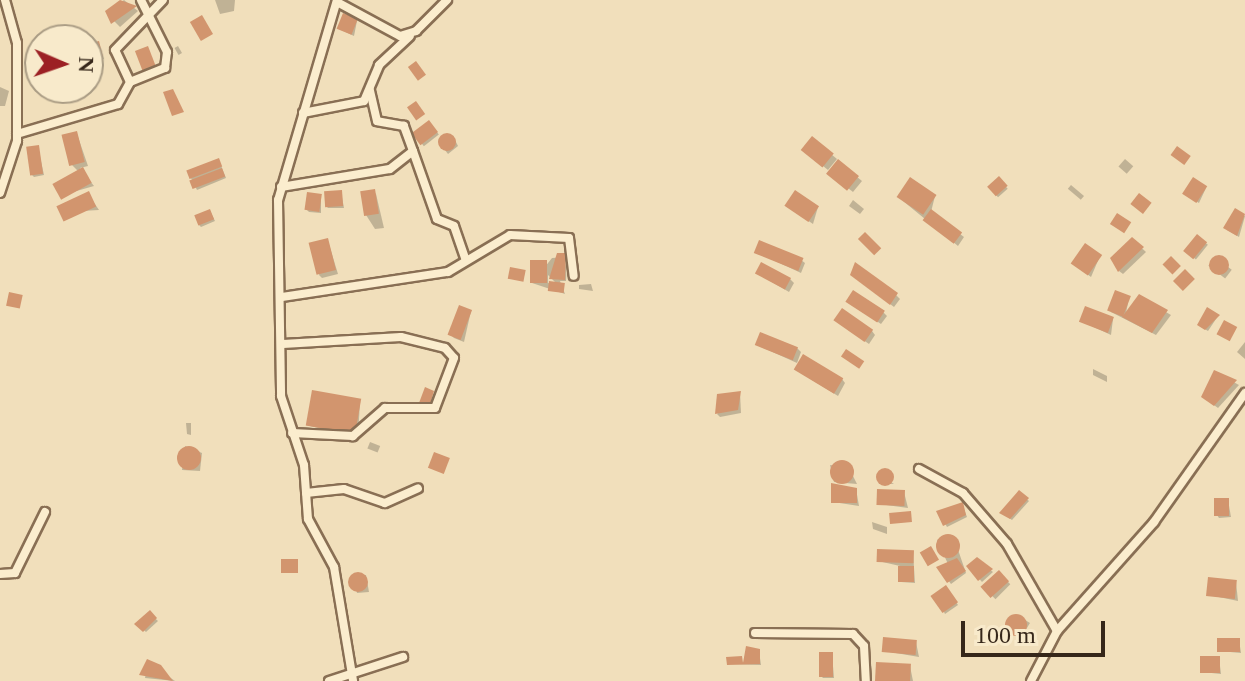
<!DOCTYPE html>
<html>
<head>
<meta charset="utf-8">
<style>
  body { margin:0 }
  #map { position:relative; width:1245px; height:681px; overflow:hidden; background:#f1dfbb; font-family:"Times New Roman",serif }
  div>[style] { position:absolute }
  .shadow>* { inset:0; background:#0003; transform-origin:0 0 }
  .building>* { inset:0; background:#d2956e; transform-origin:0 0 }
  .round { border-radius:50% }
  .roads { filter:drop-shadow(2px 0 #896f54) drop-shadow(-2px 0 #896f54) drop-shadow(0 2px #896f54) drop-shadow(0 -2px #896f54) }
  .minor>* { height:8px; margin:-4px; padding:0 4px; transform-origin:4px; border-radius:4px; background:#fbedce }
  span { translate:-50% -50%; white-space:nowrap; text-align:center; line-height:1.15; -webkit-text-stroke:6px #f8eacb; paint-order:stroke }
  .north { position:absolute; left:24px; top:24px; width:80px; height:80px; box-sizing:border-box; background:#f8eacb; border:2px solid #aa9c84; border-radius:50%; rotate:92deg; font-size:22px; font-weight:700; line-height:32px; text-align:center; color:#36271a }
  .north::after { content:''; display:block; margin:auto; width:28px; height:36px; background:#9c2024; clip-path:polygon(50% 0,100% 100%,50% 72%,0 100%) }
  .scale { position:absolute; left:961px; top:621px; width:144px; height:36px; box-sizing:border-box; border:4px solid #36271a; border-top:0; padding-left:10px; font-size:24px; line-height:28px; white-space:nowrap; color:#36271a; -webkit-text-stroke:6px #f8eacb; paint-order:stroke }
</style>
</head>
<body>
<div id="map">
  <div class="shadow">
    <div style="clip-path:polygon(124px 0,138px 11px,120px 27px,107px 14px)"></div>
    <div style="clip-path:polygon(215px 0,235px 0,234px 11px,220px 14px)"></div>
    <div style="clip-path:polygon(357px 21px,354px 36px,339px 29px)"></div>
    <div style="clip-path:polygon(99px 44px,104px 59px,88px 62px,88px 46px)"></div>
    <div style="left:178px;top:46px;width:8px;height:4px;rotate:60deg"></div>
    <div style="clip-path:polygon(0 87px,9px 91px,5px 106px,0 106px)"></div>
    <div style="left:429px;top:122px;width:16px;height:19px;rotate:52deg"></div>
    <div style="clip-path:polygon(77px 134px,88px 166px,80px 168px,94px 186px,59px 196px,78px 171px,72px 165px)"></div>
    <div style="clip-path:polygon(453px 136px,458px 146px,448px 154px,438px 141px)"></div>
    <div style="clip-path:polygon(813px 139px,837px 159px,828px 170px,807px 153px)"></div>
    <div style="clip-path:polygon(38px 147px,44px 175px,34px 177px,32px 175px)"></div>
    <div style="left:1125px;top:159px;width:11px;height:10px;rotate:41deg"></div>
    <div style="clip-path:polygon(839px 162px,862px 181px,853px 192px,834px 177px)"></div>
    <div style="clip-path:polygon(220px 163px,226px 178px,197px 190px,191px 178px)"></div>
    <div style="left:999px;top:179px;width:13px;height:13px;rotate:48deg"></div>
    <div style="left:1071px;top:185px;width:17px;height:5px;rotate:40deg"></div>
    <div style="clip-path:polygon(1206px 188px,1199px 203px,1187px 196px)"></div>
    <div style="clip-path:polygon(341px 192px,344px 208px,328px 208px,326px 206px)"></div>
    <div style="clip-path:polygon(374px 192px,376px 194px,384px 228px,375px 229px,366px 215px)"></div>
    <div style="clip-path:polygon(88px 194px,99px 210px,65px 212px)"></div>
    <div style="clip-path:polygon(321px 196px,321px 213px,309px 212px,307px 210px)"></div>
    <div style="clip-path:polygon(935px 196px,931px 212px,964px 237px,958px 246px,903px 201px)"></div>
    <div style="clip-path:polygon(853px 200px,864px 209px,860px 214px,849px 206px)"></div>
    <div style="clip-path:polygon(818px 207px,813px 224px,791px 209px)"></div>
    <div style="clip-path:polygon(210px 211px,215px 221px,201px 227px,199px 225px)"></div>
    <div style="clip-path:polygon(1235px 211px,1245px 216px,1239px 237px,1227px 230px)"></div>
    <div style="left:1197px;top:236px;width:14px;height:19px;rotate:39deg"></div>
    <div style="clip-path:polygon(1132px 239px,1146px 252px,1123px 274px,1119px 271px)"></div>
    <div style="clip-path:polygon(328px 241px,338px 274px,322px 278px,319px 275px)"></div>
    <div style="clip-path:polygon(756px 252px,801px 260px,805px 263px,801px 273px)"></div>
    <div style="clip-path:polygon(1100px 256px,1091px 277px,1076px 266px)"></div>
    <div style="clip-path:polygon(evenodd,567px 257px,566px 281px,560px 281px,565px 294px,532px 283px,552px 258px,567px 257px,548px 275px,557px 284px,548px 283px,548px 275px)"></div>
    <div style="left:1215px;top:257px;width:21px;height:11px;rotate:37deg"></div>
    <div style="clip-path:polygon(758px 274px,790px 279px,794px 283px,789px 292px)"></div>
    <div style="clip-path:polygon(856px 278px,896px 295px,900px 299px,894px 307px)"></div>
    <div style="clip-path:polygon(591px 284px,593px 291px,579px 289px,579px 285px)"></div>
    <div style="clip-path:polygon(1140px 297px,1171px 315px,1156px 335px,1111px 312px,1129px 298px,1126px 313px)"></div>
    <div style="clip-path:polygon(851px 304px,883px 312px,887px 316px,881px 324px)"></div>
    <div style="clip-path:polygon(471px 311px,464px 342px,454px 338px,450px 334px)"></div>
    <div style="clip-path:polygon(1218px 316px,1208px 331px,1201px 327px)"></div>
    <div style="clip-path:polygon(1113px 319px,1111px 335px,1081px 321px)"></div>
    <div style="clip-path:polygon(840px 324px,872px 331px,875px 335px,869px 344px)"></div>
    <div style="clip-path:polygon(1245px 342px,1245px 359px,1237px 352px)"></div>
    <div style="clip-path:polygon(757px 345px,797px 348px,801px 352px,797px 363px)"></div>
    <div style="clip-path:polygon(1093px 369px,1107px 376px,1107px 382px,1093px 375px)"></div>
    <div style="clip-path:polygon(796px 370px,842px 379px,845px 383px,838px 396px)"></div>
    <div style="clip-path:polygon(1215px 372px,1239px 385px,1218px 408px,1207px 400px)"></div>
    <div style="clip-path:polygon(740px 393px,741px 413px,720px 417px,717px 414px)"></div>
    <div style="clip-path:polygon(360px 401px,358px 438px,306px 425px)"></div>
    <div style="clip-path:polygon(186px 423px,191px 423px,191px 435px,187px 434px)"></div>
    <div style="left:370px;top:442px;width:11px;height:7px;rotate:22deg"></div>
    <div style="clip-path:polygon(185px 446px,202px 453px,200px 471px,182px 470px)"></div>
    <div style="clip-path:polygon(830px 465px,849px 468px,857px 484px,834px 482px)"></div>
    <div style="clip-path:polygon(877px 473px,894px 484px,879px 483px)"></div>
    <div style="clip-path:polygon(856px 489px,859px 506px,833px 502px)"></div>
    <div style="clip-path:polygon(904px 492px,908px 508px,879px 504px)"></div>
    <div style="clip-path:polygon(1019px 493px,1029px 501px,1012px 520px,1003px 514px)"></div>
    <div style="clip-path:polygon(1228px 500px,1231px 517px,1219px 518px,1217px 515px)"></div>
    <div style="clip-path:polygon(962px 504px,967px 517px,947px 527px,939px 512px)"></div>
    <div style="clip-path:polygon(872px 522px,887px 527px,887px 534px,873px 529px)"></div>
    <div style="clip-path:polygon(953px 535px,966px 573px,951px 584px,939px 568px,948px 564px,937px 540px)"></div>
    <div style="clip-path:polygon(913px 552px,915px 583px,901px 582px,900px 566px,878px 561px)"></div>
    <div style="clip-path:polygon(977px 560px,993px 572px,982px 582px,969px 567px)"></div>
    <div style="left:999px;top:573px;width:16px;height:21px;rotate:45deg"></div>
    <div style="clip-path:polygon(352px 575px,366px 575px,369px 592px,357px 593px)"></div>
    <div style="clip-path:polygon(1236px 582px,1238px 601px,1209px 595px)"></div>
    <div style="clip-path:polygon(948px 590px,958px 605px,945px 614px,944px 612px)"></div>
    <div style="clip-path:polygon(149px 613px,158px 621px,146px 632px,137px 624px)"></div>
    <div style="clip-path:polygon(1017px 615px,1030px 623px,1022px 636px,1005px 626px)"></div>
    <div style="clip-path:polygon(1239px 640px,1241px 653px,1219px 651px)"></div>
    <div style="clip-path:polygon(916px 642px,919px 657px,884px 651px)"></div>
    <div style="clip-path:polygon(759px 651px,761px 665px,729px 664px,745px 662px)"></div>
    <div style="clip-path:polygon(832px 654px,834px 678px,823px 678px,821px 676px)"></div>
    <div style="clip-path:polygon(1219px 658px,1221px 674px,1202px 672px)"></div>
    <div style="clip-path:polygon(148px 662px,175px 681px,145px 678px)"></div>
    <div style="clip-path:polygon(910px 666px,913px 681px,876px 681px)"></div>
  </div>
  <div class="building">
    <div style="clip-path:polygon(120px 0,137px 6px,111px 24px,105px 11px)"></div>
    <div style="left:343px;top:13px;width:16px;height:17px;rotate:22deg"></div>
    <div style="left:202px;top:15px;width:22px;height:14px;rotate:60deg"></div>
    <div style="clip-path:polygon(99px 41px,103px 57px,88px 61px,88px 44px)"></div>
    <div style="left:148px;top:46px;width:22px;height:14px;rotate:69deg"></div>
    <div style="left:416px;top:61px;width:17px;height:10px;rotate:54deg"></div>
    <div style="clip-path:polygon(173px 89px,184px 112px,172px 116px,163px 92px)"></div>
    <div style="left:416px;top:101px;width:16px;height:11px;rotate:55deg"></div>
    <div style="left:429px;top:120px;width:15px;height:22px;rotate:53deg"></div>
    <div style="left:77px;top:131px;width:32px;height:16px;rotate:76deg"></div>
    <div class="round" style="left:438px;top:133px;width:18px;height:18px"></div>
    <div style="left:812px;top:136px;width:28px;height:18px;rotate:39deg"></div>
    <div style="left:39px;top:145px;width:29px;height:13px;rotate:82deg"></div>
    <div style="left:1177px;top:146px;width:17px;height:11px;rotate:36deg"></div>
    <div style="left:219px;top:158px;width:9px;height:35px;rotate:69deg"></div>
    <div style="left:838px;top:159px;width:27px;height:19px;rotate:39deg"></div>
    <div style="left:83px;top:167px;width:18px;height:35px;rotate:61deg"></div>
    <div style="left:222px;top:168px;width:9px;height:35px;rotate:69deg"></div>
    <div style="left:999px;top:176px;width:13px;height:16px;rotate:48deg"></div>
    <div style="left:910px;top:177px;width:32px;height:24px;rotate:34deg"></div>
    <div style="left:1193px;top:177px;width:17px;height:20px;rotate:33deg"></div>
    <div style="left:375px;top:189px;width:25px;height:15px;rotate:81deg"></div>
    <div style="left:342px;top:190px;width:16px;height:18px;rotate:86deg"></div>
    <div style="left:795px;top:190px;width:29px;height:19px;rotate:34deg"></div>
    <div style="left:89px;top:191px;width:17px;height:36px;rotate:65deg"></div>
    <div style="left:307px;top:192px;width:15px;height:18px;rotate:8deg"></div>
    <div style="left:1139px;top:193px;width:16px;height:14px;rotate:38deg"></div>
    <div style="clip-path:polygon(1235px 208px,1245px 214px,1237px 236px,1223px 228px)"></div>
    <div style="left:210px;top:209px;width:11px;height:17px;rotate:68deg"></div>
    <div style="left:931px;top:209px;width:39px;height:14px;rotate:37deg"></div>
    <div style="left:1117px;top:213px;width:17px;height:13px;rotate:33deg"></div>
    <div style="left:865px;top:232px;width:23px;height:10px;rotate:45deg"></div>
    <div style="left:1197px;top:234px;width:13px;height:22px;rotate:39deg"></div>
    <div style="clip-path:polygon(1132px 237px,1144px 247px,1118px 272px,1110px 258px)"></div>
    <div style="left:328px;top:238px;width:33px;height:20px;rotate:76deg"></div>
    <div style="left:759px;top:240px;width:48px;height:14px;rotate:22deg"></div>
    <div style="left:1085px;top:243px;width:21px;height:25px;rotate:35deg"></div>
    <div style="clip-path:polygon(557px 253px,566px 253px,565px 280px,549px 279px)"></div>
    <div class="round" style="left:1209px;top:255px;width:20px;height:20px"></div>
    <div style="left:1171px;top:256px;width:14px;height:12px;rotate:45deg"></div>
    <div style="left:530px;top:260px;width:17px;height:23px"></div>
    <div style="left:761px;top:262px;width:34px;height:13px;rotate:28deg"></div>
    <div style="clip-path:polygon(855px 262px,898px 293px,890px 305px,850px 275px)"></div>
    <div style="left:510px;top:267px;width:16px;height:12px;rotate:11deg"></div>
    <div style="left:1185px;top:269px;width:14px;height:17px;rotate:45deg"></div>
    <div style="left:549px;top:281px;width:16px;height:10px;rotate:7deg"></div>
    <div style="left:853px;top:290px;width:38px;height:14px;rotate:33deg"></div>
    <div style="left:1115px;top:290px;width:17px;height:22px;rotate:21deg"></div>
    <div style="left:9px;top:292px;width:14px;height:14px;rotate:12deg"></div>
    <div style="clip-path:polygon(1139px 294px,1168px 310px,1152px 333px,1122px 317px)"></div>
    <div style="left:459px;top:305px;width:14px;height:32px;rotate:21deg"></div>
    <div style="left:1085px;top:306px;width:31px;height:17px;rotate:21deg"></div>
    <div style="clip-path:polygon(1207px 307px,1220px 315px,1205px 330px,1197px 325px)"></div>
    <div style="left:842px;top:308px;width:38px;height:15px;rotate:35deg"></div>
    <div style="left:1224px;top:320px;width:15px;height:16px;rotate:28deg"></div>
    <div style="left:760px;top:332px;width:41px;height:14px;rotate:22deg"></div>
    <div style="left:846px;top:349px;width:22px;height:9px;rotate:34deg"></div>
    <div style="left:803px;top:354px;width:47px;height:18px;rotate:31deg"></div>
    <div style="clip-path:polygon(1214px 370px,1237px 380px,1214px 406px,1201px 397px)"></div>
    <div style="clip-path:polygon(425px 387px,434px 391px,429px 408px,419px 403px)"></div>
    <div style="left:312px;top:390px;width:50px;height:36px;rotate:10deg"></div>
    <div style="clip-path:polygon(741px 391px,738px 410px,715px 414px,717px 394px)"></div>
    <div class="round" style="left:177px;top:446px;width:24px;height:24px"></div>
    <div style="left:434px;top:452px;width:17px;height:17px;rotate:21deg"></div>
    <div class="round" style="left:830px;top:460px;width:24px;height:24px"></div>
    <div class="round" style="left:876px;top:468px;width:18px;height:18px"></div>
    <div style="clip-path:polygon(831px 483px,857px 488px,857px 503px,831px 503px)"></div>
    <div style="left:877px;top:489px;width:28px;height:16px;rotate:2deg"></div>
    <div style="clip-path:polygon(1019px 490px,1029px 498px,1010px 519px,999px 513px)"></div>
    <div style="left:1229px;top:498px;width:18px;height:15px;rotate:90deg"></div>
    <div style="clip-path:polygon(963px 502px,966px 515px,943px 526px,936px 511px)"></div>
    <div style="left:911px;top:511px;width:11px;height:22px;rotate:85deg"></div>
    <div class="round" style="left:936px;top:534px;width:24px;height:24px"></div>
    <div style="left:931px;top:546px;width:16px;height:13px;rotate:60deg"></div>
    <div style="left:877px;top:549px;width:37px;height:13px;rotate:2deg"></div>
    <div style="clip-path:polygon(977px 557px,993px 569px,978px 581px,966px 566px)"></div>
    <div style="clip-path:polygon(957px 558px,966px 571px,947px 583px,936px 567px)"></div>
    <div style="left:298px;top:559px;width:14px;height:17px;rotate:90deg"></div>
    <div style="left:914px;top:566px;width:16px;height:16px;rotate:90deg"></div>
    <div style="left:999px;top:570px;width:15px;height:25px;rotate:48deg"></div>
    <div class="round" style="left:348px;top:572px;width:20px;height:20px"></div>
    <div style="left:1208px;top:577px;width:29px;height:19px;rotate:6deg"></div>
    <div style="left:946px;top:585px;width:21px;height:19px;rotate:55deg"></div>
    <div style="clip-path:polygon(150px 610px,157px 618px,143px 632px,134px 624px)"></div>
    <div class="round" style="left:1005px;top:614px;width:22px;height:22px"></div>
    <div style="left:883px;top:637px;width:34px;height:15px;rotate:5deg"></div>
    <div style="left:1217px;top:638px;width:23px;height:14px"></div>
    <div style="clip-path:polygon(746px 646px,760px 649px,760px 664px,727px 665px,726px 657px,742px 656px,743px 663px)"></div>
    <div style="left:819px;top:652px;width:14px;height:25px"></div>
    <div style="left:1200px;top:656px;width:20px;height:17px"></div>
    <div style="clip-path:polygon(147px 659px,161px 665px,173px 681px,139px 675px)"></div>
    <div style="left:876px;top:662px;width:35px;height:19px;rotate:3deg"></div>
  </div>
  <div class="roads">
    <div class="minor">
      <div style="left:337px;top:0;width:209px;rotate:106.4deg"></div>
      <div style="left:278px;top:200px;width:196px;rotate:89.1deg"></div>
      <div style="left:281px;top:396px;width:73px;rotate:71.6deg"></div>
      <div style="left:304px;top:465px;width:54px;rotate:85.8deg"></div>
      <div style="left:308px;top:519px;width:55px;rotate:61.6deg"></div>
      <div style="left:334px;top:567px;width:116px;rotate:80.5deg"></div>
      <div style="left:337px;top:2px;width:72px;rotate:28.4deg"></div>
      <div style="left:400px;top:36px;width:17px;rotate:-17deg"></div>
      <div style="left:416px;top:31px;width:44px;rotate:-45deg"></div>
      <div style="left:130px;top:82px;width:35px;rotate:-115deg"></div>
      <div style="left:115px;top:50px;width:69px;rotate:-46.2deg"></div>
      <div style="left:303px;top:113px;width:62px;rotate:-11.1deg"></div>
      <div style="left:364px;top:101px;width:39px;rotate:-67deg"></div>
      <div style="left:379px;top:65px;width:42px;rotate:-43.1deg"></div>
      <div style="left:17px;top:134px;width:105px;rotate:-16.5deg"></div>
      <div style="left:118px;top:104px;width:25px;rotate:-61deg"></div>
      <div style="left:130px;top:82px;width:38px;rotate:-22deg"></div>
      <div style="left:165px;top:68px;width:16px;rotate:-83deg"></div>
      <div style="left:167px;top:52px;width:58px;rotate:-116.6deg"></div>
      <div style="left:413px;top:151px;width:72px;rotate:70.6deg"></div>
      <div style="left:437px;top:219px;width:18px;rotate:22deg"></div>
      <div style="left:454px;top:226px;width:36px;rotate:71deg"></div>
      <div style="left:281px;top:187px;width:110px;rotate:-9.4deg"></div>
      <div style="left:390px;top:169px;width:29px;rotate:-38deg"></div>
      <div style="left:413px;top:151px;width:27px;rotate:-110deg"></div>
      <div style="left:404px;top:126px;width:27px;rotate:-170deg"></div>
      <div style="left:377px;top:121px;width:32px;rotate:-103deg"></div>
      <div style="left:0;top:193px;width:55px;rotate:-71.9deg"></div>
      <div style="left:17px;top:141px;width:98px;rotate:-90deg"></div>
      <div style="left:17px;top:43px;width:45px;rotate:-105.6deg"></div>
      <div style="left:282px;top:297px;width:168px;rotate:-8.6deg"></div>
      <div style="left:448px;top:272px;width:72px;rotate:-30.8deg"></div>
      <div style="left:510px;top:235px;width:59px;rotate:2.9deg"></div>
      <div style="left:569px;top:238px;width:38px;rotate:83deg"></div>
      <div style="left:283px;top:344px;width:118px;rotate:-3.4deg"></div>
      <div style="left:401px;top:337px;width:45px;rotate:14deg"></div>
      <div style="left:445px;top:348px;width:13px;rotate:48deg"></div>
      <div style="left:454px;top:358px;width:53px;rotate:110.8deg"></div>
      <div style="left:435px;top:408px;width:50px;rotate:180deg"></div>
      <div style="left:385px;top:408px;width:43px;rotate:138.8deg"></div>
      <div style="left:353px;top:436px;width:61px;rotate:-177.2deg"></div>
      <div style="left:919px;top:469px;width:50px;rotate:28.6deg"></div>
      <div style="left:963px;top:493px;width:67px;rotate:49.2deg"></div>
      <div style="left:1007px;top:544px;width:100px;rotate:60.1deg"></div>
      <div style="left:306px;top:493px;width:38px;rotate:-6deg"></div>
      <div style="left:344px;top:489px;width:43px;rotate:18.9deg"></div>
      <div style="left:385px;top:503px;width:36px;rotate:-24deg"></div>
      <div style="left:0;top:574px;width:15px;rotate:-4deg"></div>
      <div style="left:15px;top:573px;width:68px;rotate:-63.8deg"></div>
      <div style="left:755px;top:633px;width:98px;rotate:0.6deg"></div>
      <div style="left:853px;top:634px;width:16px;rotate:47deg"></div>
      <div style="left:864px;top:646px;width:35px;rotate:87deg"></div>
      <div style="left:329px;top:681px;width:78px;rotate:-18deg"></div>
      <div style="left:1031px;top:681px;width:56px;rotate:-62.5deg"></div>
      <div style="left:1057px;top:631px;width:146px;rotate:-48.3deg"></div>
      <div style="left:1154px;top:522px;width:158px;rotate:-54.8deg"></div>
    </div>
  </div>
  <div class="north">N</div>
  <div class="scale">100 m</div>
</div>
</body>
</html>
